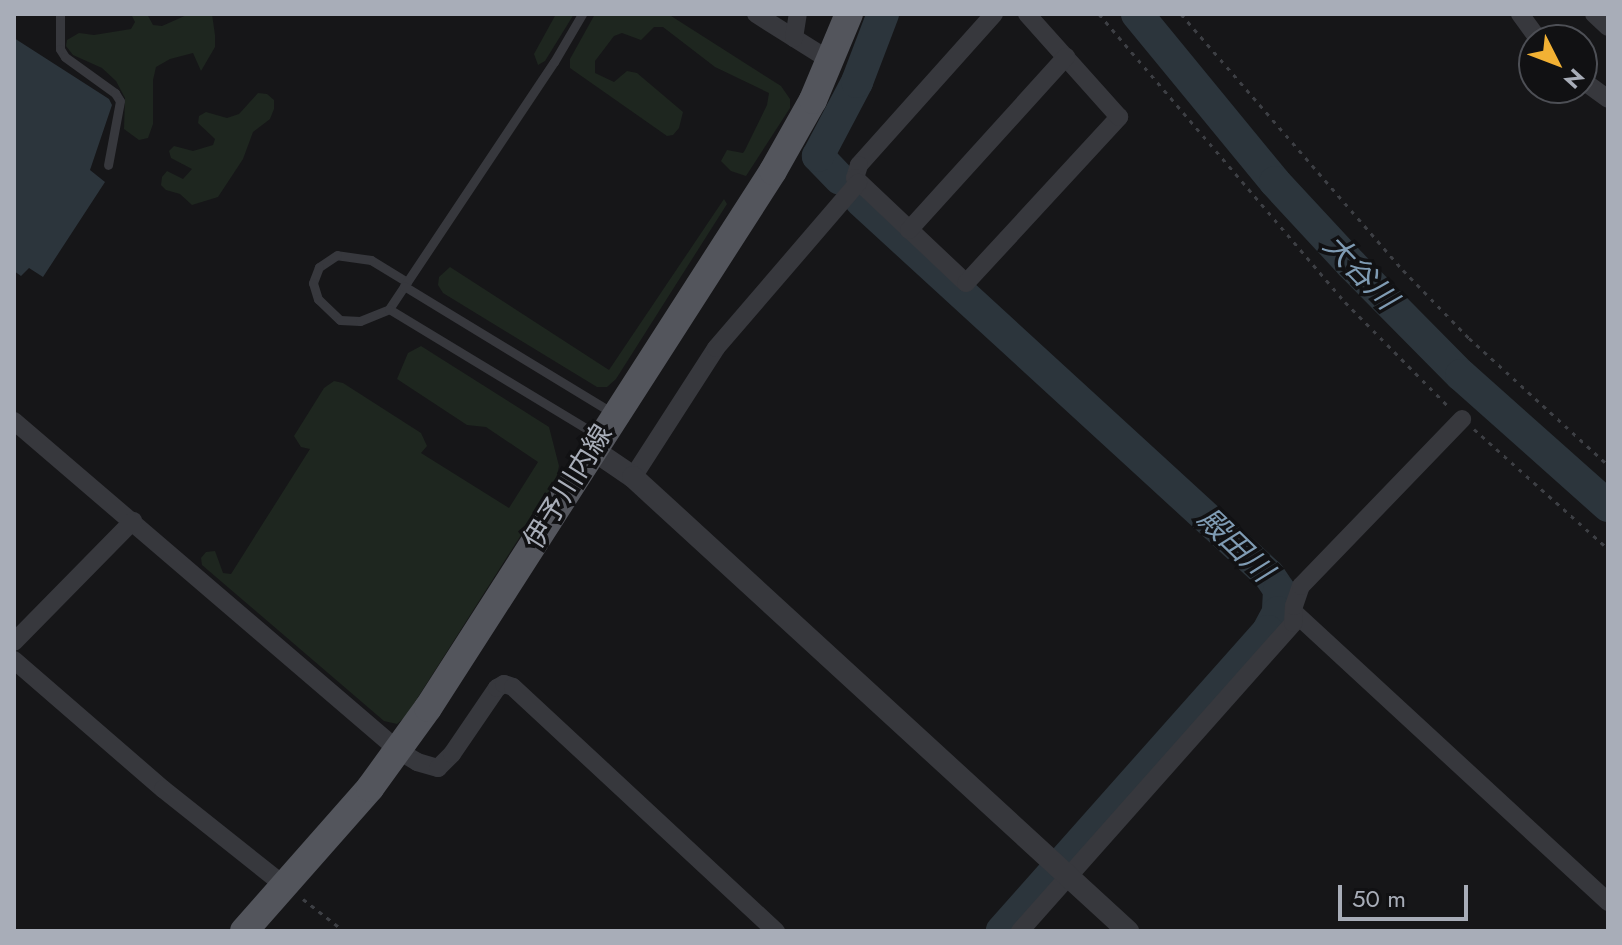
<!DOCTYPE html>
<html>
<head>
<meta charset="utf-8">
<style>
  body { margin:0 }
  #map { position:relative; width:1622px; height:945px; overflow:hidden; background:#161618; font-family:Jost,"Noto Sans JP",sans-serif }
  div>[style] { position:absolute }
  .green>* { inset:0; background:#1e261f }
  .water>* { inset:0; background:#2c353c }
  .river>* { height:32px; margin:-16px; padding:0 16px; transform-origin:16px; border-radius:16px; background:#2c353c }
  .path>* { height:3px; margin-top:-1.5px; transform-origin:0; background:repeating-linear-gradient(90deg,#3d3f44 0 4px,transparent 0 10px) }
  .service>* { height:9px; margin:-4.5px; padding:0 4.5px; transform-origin:4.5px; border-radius:4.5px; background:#37383d }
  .minor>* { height:18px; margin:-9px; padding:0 9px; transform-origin:9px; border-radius:9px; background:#37383d }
  .tertiary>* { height:22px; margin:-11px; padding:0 11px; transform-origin:11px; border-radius:11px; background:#37383d }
  .primary>* { height:28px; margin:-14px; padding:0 14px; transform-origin:14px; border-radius:14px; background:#53555c }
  span { translate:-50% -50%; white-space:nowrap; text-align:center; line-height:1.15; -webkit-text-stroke:7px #111113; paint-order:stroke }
  .street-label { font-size:28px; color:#a8adb8 }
  .water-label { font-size:30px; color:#7f9bb3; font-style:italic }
  .frame { position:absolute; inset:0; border:16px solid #a8adb8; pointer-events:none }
  .north { position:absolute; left:1518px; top:24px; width:80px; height:80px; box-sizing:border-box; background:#111113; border:2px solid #4d4f55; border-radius:50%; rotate:132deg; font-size:22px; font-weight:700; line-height:32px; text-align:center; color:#a8adb8 }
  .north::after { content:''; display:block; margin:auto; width:28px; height:36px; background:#f2b134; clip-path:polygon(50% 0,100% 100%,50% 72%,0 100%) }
  .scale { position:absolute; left:1338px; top:885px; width:130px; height:36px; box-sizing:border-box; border:4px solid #a8adb8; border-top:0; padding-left:10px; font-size:24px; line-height:28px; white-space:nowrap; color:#a8adb8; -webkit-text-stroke:6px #111113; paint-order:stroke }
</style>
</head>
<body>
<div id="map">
  <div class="green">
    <div style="clip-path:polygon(131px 14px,147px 14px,153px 25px,162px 26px,189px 14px,212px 14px,215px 35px,215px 47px,201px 71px,193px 53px,170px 59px,156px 67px,153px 80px,153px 124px,148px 138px,139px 140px,124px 129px,125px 98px,116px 81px,102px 68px,73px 55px,66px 46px,67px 40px,79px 33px,94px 35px,131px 29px,135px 22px)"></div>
    <div style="clip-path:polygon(556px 14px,574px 14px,545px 61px,538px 65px,534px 54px)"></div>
    <div style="clip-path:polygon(595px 14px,668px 14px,781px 86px,790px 99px,790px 108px,746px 176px,731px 171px,721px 161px,727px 150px,743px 153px,745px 150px,767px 105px,769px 93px,715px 67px,663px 27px,654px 27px,641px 40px,622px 33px,614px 36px,595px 61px,595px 73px,614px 82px,627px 71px,637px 73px,683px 112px,679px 128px,673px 135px,667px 136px,570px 68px,570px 59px)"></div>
    <div style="clip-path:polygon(258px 93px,267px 94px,274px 100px,274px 109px,270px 119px,253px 132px,243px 159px,218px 197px,192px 205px,180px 194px,166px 190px,161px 185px,162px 177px,167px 171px,183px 179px,192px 169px,171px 158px,169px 151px,174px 146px,193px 151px,213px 145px,215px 139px,198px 123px,199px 116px,206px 112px,227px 118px,239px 114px)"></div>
    <div style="clip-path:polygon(724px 199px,727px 204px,616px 379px,607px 387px,597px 387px,443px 293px,438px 285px,439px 277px,450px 267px,609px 370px)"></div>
    <div style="clip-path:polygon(421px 346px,549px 427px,559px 466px,556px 480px,406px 716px,397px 724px,384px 721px,202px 565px,201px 558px,206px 552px,215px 551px,223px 573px,231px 574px,310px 449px,301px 447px,294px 436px,324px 388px,334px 381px,343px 383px,421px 433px,427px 446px,421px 453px,509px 508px,538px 462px,486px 427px,467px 425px,397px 379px,408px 353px)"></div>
  </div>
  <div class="water">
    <div style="clip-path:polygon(14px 38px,109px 99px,112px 105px,90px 170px,105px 182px,43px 277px,29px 268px,21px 276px,14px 271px)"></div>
  </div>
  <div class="river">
    <div style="left:1137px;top:14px;width:217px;rotate:50.6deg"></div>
    <div style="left:1275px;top:182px;width:112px;rotate:47.2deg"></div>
    <div style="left:1351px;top:264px;width:156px;rotate:45.3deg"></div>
    <div style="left:1461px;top:375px;width:197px;rotate:41.7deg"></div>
    <div style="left:840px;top:179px;width:32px;rotate:-134deg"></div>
    <div style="left:818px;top:156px;width:84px;rotate:-62.2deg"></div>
    <div style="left:857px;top:82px;width:73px;rotate:-69.1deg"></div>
    <div style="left:861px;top:201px;width:553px;rotate:42.51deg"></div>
    <div style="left:1269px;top:575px;width:18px;rotate:56deg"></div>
    <div style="left:1279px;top:590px;width:22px;rotate:93deg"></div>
    <div style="left:1278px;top:612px;width:21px;rotate:118deg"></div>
    <div style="left:1268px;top:631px;width:401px;rotate:131.6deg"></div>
  </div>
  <div class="path">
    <div style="left:1099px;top:14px;width:379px;rotate:49.5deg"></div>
    <div style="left:1345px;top:302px;width:149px;rotate:45.3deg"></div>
    <div style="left:1181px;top:14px;width:339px;rotate:49.1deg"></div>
    <div style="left:1403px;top:270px;width:95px;rotate:45.9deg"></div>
    <div style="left:1469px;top:338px;width:188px;rotate:42.4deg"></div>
    <div style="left:1474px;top:429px;width:180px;rotate:41.8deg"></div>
    <div style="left:303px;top:899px;width:52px;rotate:38deg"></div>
  </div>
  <div class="service">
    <div style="left:60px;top:14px;width:35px;rotate:90deg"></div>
    <div style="left:60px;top:49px;width:9px;rotate:58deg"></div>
    <div style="left:65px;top:57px;width:62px;rotate:35.8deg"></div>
    <div style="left:115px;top:93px;width:9px;rotate:58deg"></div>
    <div style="left:120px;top:101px;width:65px;rotate:100.6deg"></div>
    <div style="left:407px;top:282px;width:42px;rotate:-148.6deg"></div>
    <div style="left:371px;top:260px;width:34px;rotate:-172deg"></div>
    <div style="left:337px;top:255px;width:22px;rotate:146deg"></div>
    <div style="left:319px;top:267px;width:17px;rotate:111deg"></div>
    <div style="left:313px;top:283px;width:17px;rotate:73deg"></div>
    <div style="left:318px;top:299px;width:30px;rotate:44deg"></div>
    <div style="left:340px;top:320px;width:20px;rotate:3deg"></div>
    <div style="left:360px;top:321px;width:31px;rotate:-22deg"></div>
    <div style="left:389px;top:309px;width:297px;rotate:-56.3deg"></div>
    <div style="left:554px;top:62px;width:56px;rotate:-59.7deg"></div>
    <div style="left:404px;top:286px;width:245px;rotate:31.3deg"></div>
    <div style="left:389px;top:309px;width:247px;rotate:31.2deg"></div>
  </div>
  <div class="minor">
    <div style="left:756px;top:14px;width:89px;rotate:32.1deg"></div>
    <div style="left:994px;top:14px;width:203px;rotate:131.8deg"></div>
    <div style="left:859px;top:165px;width:14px;rotate:107deg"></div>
    <div style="left:855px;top:178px;width:153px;rotate:43.4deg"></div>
    <div style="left:966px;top:283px;width:226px;rotate:-47.3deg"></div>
    <div style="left:1119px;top:117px;width:138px;rotate:-131.8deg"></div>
    <div style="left:1520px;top:14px;width:32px;rotate:54deg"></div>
    <div style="left:1594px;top:14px;width:19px;rotate:43deg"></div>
    <div style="left:794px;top:38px;width:24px;rotate:-81deg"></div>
    <div style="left:1582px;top:80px;width:32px;rotate:36deg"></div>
    <div style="left:909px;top:230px;width:234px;rotate:-47.8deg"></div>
    <div style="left:14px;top:421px;width:507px;rotate:40.6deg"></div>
    <div style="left:399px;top:751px;width:21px;rotate:31deg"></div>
    <div style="left:417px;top:762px;width:22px;rotate:16deg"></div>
    <div style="left:438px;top:768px;width:20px;rotate:-45deg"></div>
    <div style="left:452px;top:754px;width:80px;rotate:-55.7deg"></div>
    <div style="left:497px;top:688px;width:8px;rotate:-30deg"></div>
    <div style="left:504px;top:684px;width:9px;rotate:18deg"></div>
    <div style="left:513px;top:687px;width:359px;rotate:42.9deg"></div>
    <div style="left:633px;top:477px;width:153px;rotate:-57.2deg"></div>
    <div style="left:716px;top:348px;width:218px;rotate:-49.3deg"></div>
    <div style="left:1296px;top:614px;width:425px;rotate:42.7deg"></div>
    <div style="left:14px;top:642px;width:170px;rotate:-45.5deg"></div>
    <div style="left:14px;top:660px;width:197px;rotate:40.9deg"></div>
    <div style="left:163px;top:789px;width:156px;rotate:38.5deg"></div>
    <div style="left:1020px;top:931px;width:412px;rotate:-48.4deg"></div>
    <div style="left:1293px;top:623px;width:17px;rotate:-87deg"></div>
    <div style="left:1294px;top:606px;width:21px;rotate:-71deg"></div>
    <div style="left:1301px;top:586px;width:232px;rotate:-46deg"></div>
  </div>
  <div class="tertiary">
    <div style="left:592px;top:449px;width:50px;rotate:34.3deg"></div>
    <div style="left:633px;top:477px;width:672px;rotate:42.53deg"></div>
  </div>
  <div class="primary">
    <div style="left:244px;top:931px;width:191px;rotate:-48.6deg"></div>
    <div style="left:370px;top:788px;width:99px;rotate:-54.1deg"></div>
    <div style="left:428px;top:708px;width:638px;rotate:-57.28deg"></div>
    <div style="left:773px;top:171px;width:81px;rotate:-60.6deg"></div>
    <div style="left:813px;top:100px;width:93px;rotate:-67.3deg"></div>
  </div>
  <div class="street-label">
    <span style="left:568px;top:487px;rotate:-58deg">伊予川内線</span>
  </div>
  <div class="water-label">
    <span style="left:1360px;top:272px;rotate:46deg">大谷川</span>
    <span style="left:1235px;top:545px;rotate:44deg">殿田川</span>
  </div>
  <div class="frame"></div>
  <div class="north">N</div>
  <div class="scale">50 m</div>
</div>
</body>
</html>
